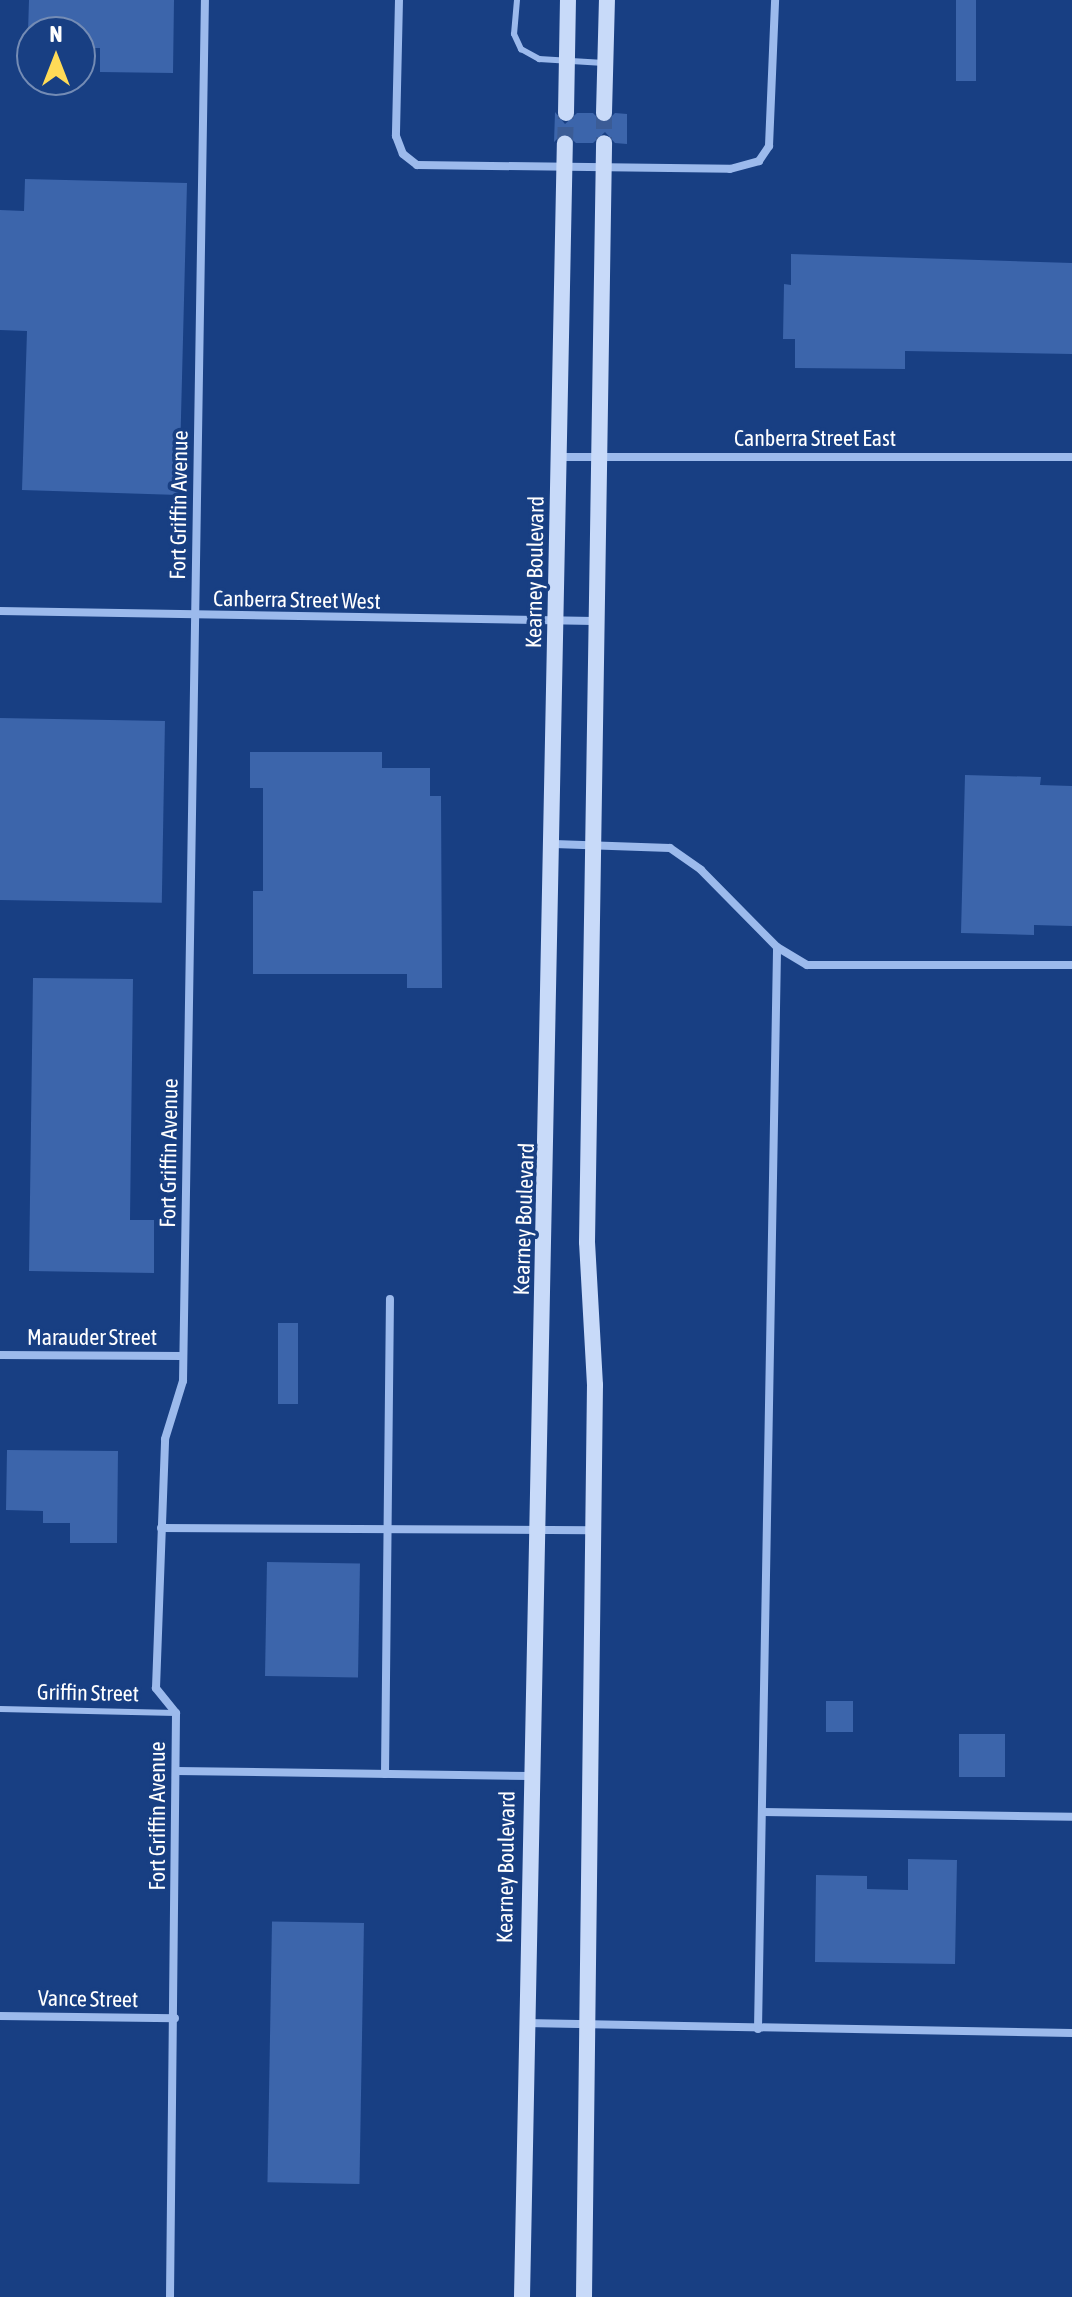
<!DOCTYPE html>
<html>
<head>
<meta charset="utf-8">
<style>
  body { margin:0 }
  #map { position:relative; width:1072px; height:2297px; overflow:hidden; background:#183f83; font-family:"Asap Condensed",sans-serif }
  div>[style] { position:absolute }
  .building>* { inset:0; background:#3c65ab; transform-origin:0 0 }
  .secondary-tunnel>* { height:16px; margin-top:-8px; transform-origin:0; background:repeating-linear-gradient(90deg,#3b5c96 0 16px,transparent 0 24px) }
  .lane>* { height:6px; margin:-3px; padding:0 3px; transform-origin:3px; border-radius:3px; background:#9cbaec }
  .street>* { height:8px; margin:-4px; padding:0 4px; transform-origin:4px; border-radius:4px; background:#9cbaec }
  .secondary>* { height:16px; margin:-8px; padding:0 8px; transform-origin:8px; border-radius:8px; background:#c8daf9 }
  span { translate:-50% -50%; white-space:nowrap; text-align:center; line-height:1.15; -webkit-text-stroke:7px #183f83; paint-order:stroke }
  .street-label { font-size:22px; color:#fff }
  .north { position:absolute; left:16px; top:16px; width:80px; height:80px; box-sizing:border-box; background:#183f83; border:2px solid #748cb5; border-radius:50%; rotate:0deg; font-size:22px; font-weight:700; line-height:32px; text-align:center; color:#fff }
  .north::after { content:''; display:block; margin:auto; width:28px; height:36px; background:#ffdb57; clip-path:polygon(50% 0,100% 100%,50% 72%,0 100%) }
</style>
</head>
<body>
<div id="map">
  <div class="building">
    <div style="clip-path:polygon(29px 0,174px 0,173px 73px,100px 72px,100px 48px,80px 48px,80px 32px,28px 32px)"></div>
    <div style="left:956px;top:0;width:20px;height:81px"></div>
    <div style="clip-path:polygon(555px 112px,565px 124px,577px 113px,593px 113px,604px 124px,615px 113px,627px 114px,627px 144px,615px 143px,605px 132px,593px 143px,576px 143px,564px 132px,554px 142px)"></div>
    <div style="clip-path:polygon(25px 179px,187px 183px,179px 495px,22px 490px,27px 331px,0 330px,0 210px,24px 211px)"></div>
    <div style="clip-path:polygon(791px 254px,1072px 263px,1072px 354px,905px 351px,905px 369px,795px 368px,795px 339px,783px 339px,784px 284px,791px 285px)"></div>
    <div style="left:0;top:718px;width:165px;height:182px;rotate:1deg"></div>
    <div style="clip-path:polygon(250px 752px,382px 752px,382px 768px,430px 768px,430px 796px,441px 796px,442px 988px,407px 988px,407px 974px,253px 974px,253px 891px,263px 891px,263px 788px,250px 788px)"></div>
    <div style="clip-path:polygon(965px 775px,1041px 777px,1040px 785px,1072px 786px,1072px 926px,1034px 925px,1034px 935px,961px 933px)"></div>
    <div style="clip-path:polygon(33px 978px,133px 979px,130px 1220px,154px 1220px,154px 1273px,29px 1271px)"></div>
    <div style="left:278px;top:1323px;width:20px;height:81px"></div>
    <div style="clip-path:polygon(7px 1450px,118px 1451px,117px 1543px,70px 1543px,70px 1523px,43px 1523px,43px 1511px,6px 1510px)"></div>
    <div style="left:267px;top:1562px;width:93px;height:114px;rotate:1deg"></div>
    <div style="left:826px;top:1701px;width:27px;height:31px"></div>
    <div style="left:959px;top:1734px;width:46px;height:43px"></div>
    <div style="clip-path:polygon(908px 1859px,957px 1860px,955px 1964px,815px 1962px,816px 1875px,867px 1876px,867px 1889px,908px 1890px)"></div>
    <div style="left:364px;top:1923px;width:261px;height:92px;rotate:91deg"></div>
  </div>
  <div class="secondary-tunnel">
    <div style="left:604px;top:113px;width:30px;rotate:90deg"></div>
    <div style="left:565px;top:143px;width:30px;rotate:-88deg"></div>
  </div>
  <div class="lane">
    <div style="left:517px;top:0;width:34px;rotate:95deg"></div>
    <div style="left:514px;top:34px;width:17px;rotate:65deg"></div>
    <div style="left:521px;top:49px;width:21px;rotate:29deg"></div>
    <div style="left:539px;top:59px;width:65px;rotate:3.5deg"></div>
    <div style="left:0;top:1709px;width:176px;rotate:1.3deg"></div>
  </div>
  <div class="street">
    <div style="left:399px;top:0;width:136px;rotate:91.3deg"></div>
    <div style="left:396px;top:136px;width:19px;rotate:69deg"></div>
    <div style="left:403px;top:154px;width:18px;rotate:38deg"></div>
    <div style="left:417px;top:165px;width:313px;rotate:0.7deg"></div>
    <div style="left:730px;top:169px;width:30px;rotate:-15deg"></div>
    <div style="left:759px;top:161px;width:18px;rotate:-56deg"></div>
    <div style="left:769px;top:146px;width:146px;rotate:-87.6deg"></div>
    <div style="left:559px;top:457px;width:513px"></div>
    <div style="left:0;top:611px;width:594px;rotate:0.96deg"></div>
    <div style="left:554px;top:844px;width:116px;rotate:2deg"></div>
    <div style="left:670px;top:848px;width:38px;rotate:35deg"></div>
    <div style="left:701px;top:870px;width:108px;rotate:45.4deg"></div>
    <div style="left:777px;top:947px;width:35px;rotate:31deg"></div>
    <div style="left:807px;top:965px;width:265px"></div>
    <div style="left:0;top:1355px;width:183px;rotate:0.3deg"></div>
    <div style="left:161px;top:1528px;width:430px;rotate:0.3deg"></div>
    <div style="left:176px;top:1771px;width:354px;rotate:0.8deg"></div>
    <div style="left:385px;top:1774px;width:475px;rotate:-89.4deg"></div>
    <div style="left:763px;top:1812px;width:309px;rotate:0.9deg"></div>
    <div style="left:0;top:2016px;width:175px;rotate:0.7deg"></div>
    <div style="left:525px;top:2023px;width:547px;rotate:1.05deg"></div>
    <div style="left:758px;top:2029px;width:1082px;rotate:-88.99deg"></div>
    <div style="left:170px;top:2297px;width:584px;rotate:-89.41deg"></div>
    <div style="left:176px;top:1713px;width:32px;rotate:-129deg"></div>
    <div style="left:156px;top:1688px;width:249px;rotate:-87.9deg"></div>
    <div style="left:165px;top:1439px;width:61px;rotate:-72.8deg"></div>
    <div style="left:183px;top:1381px;width:1381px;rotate:-89.09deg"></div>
  </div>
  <div class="secondary">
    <div style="left:566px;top:113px;width:113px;rotate:-89deg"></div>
    <div style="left:604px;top:113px;width:113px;rotate:-88.5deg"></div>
    <div style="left:522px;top:2297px;width:2154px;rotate:-88.86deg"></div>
    <div style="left:584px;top:2297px;width:912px;rotate:-89.31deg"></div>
    <div style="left:595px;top:1385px;width:143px;rotate:-93.2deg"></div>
    <div style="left:587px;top:1242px;width:1099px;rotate:-89.11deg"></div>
  </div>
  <div class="street-label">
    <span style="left:815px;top:439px">Canberra Street East</span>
    <span style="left:179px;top:505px;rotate:-89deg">Fort Griffin Avenue</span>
    <span style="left:535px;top:572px;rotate:-89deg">Kearney Boulevard</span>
    <span style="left:297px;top:600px;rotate:1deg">Canberra Street West</span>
    <span style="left:169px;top:1153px;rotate:-89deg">Fort Griffin Avenue</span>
    <span style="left:524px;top:1219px;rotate:-88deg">Kearney Boulevard</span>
    <span style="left:92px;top:1338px">Marauder Street</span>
    <span style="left:88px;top:1693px;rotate:1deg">Griffin Street</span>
    <span style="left:158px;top:1816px;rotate:-90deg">Fort Griffin Avenue</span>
    <span style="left:506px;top:1867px;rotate:-89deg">Kearney Boulevard</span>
    <span style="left:88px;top:1999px;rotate:1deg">Vance Street</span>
  </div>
  <div class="north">N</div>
</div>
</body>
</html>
